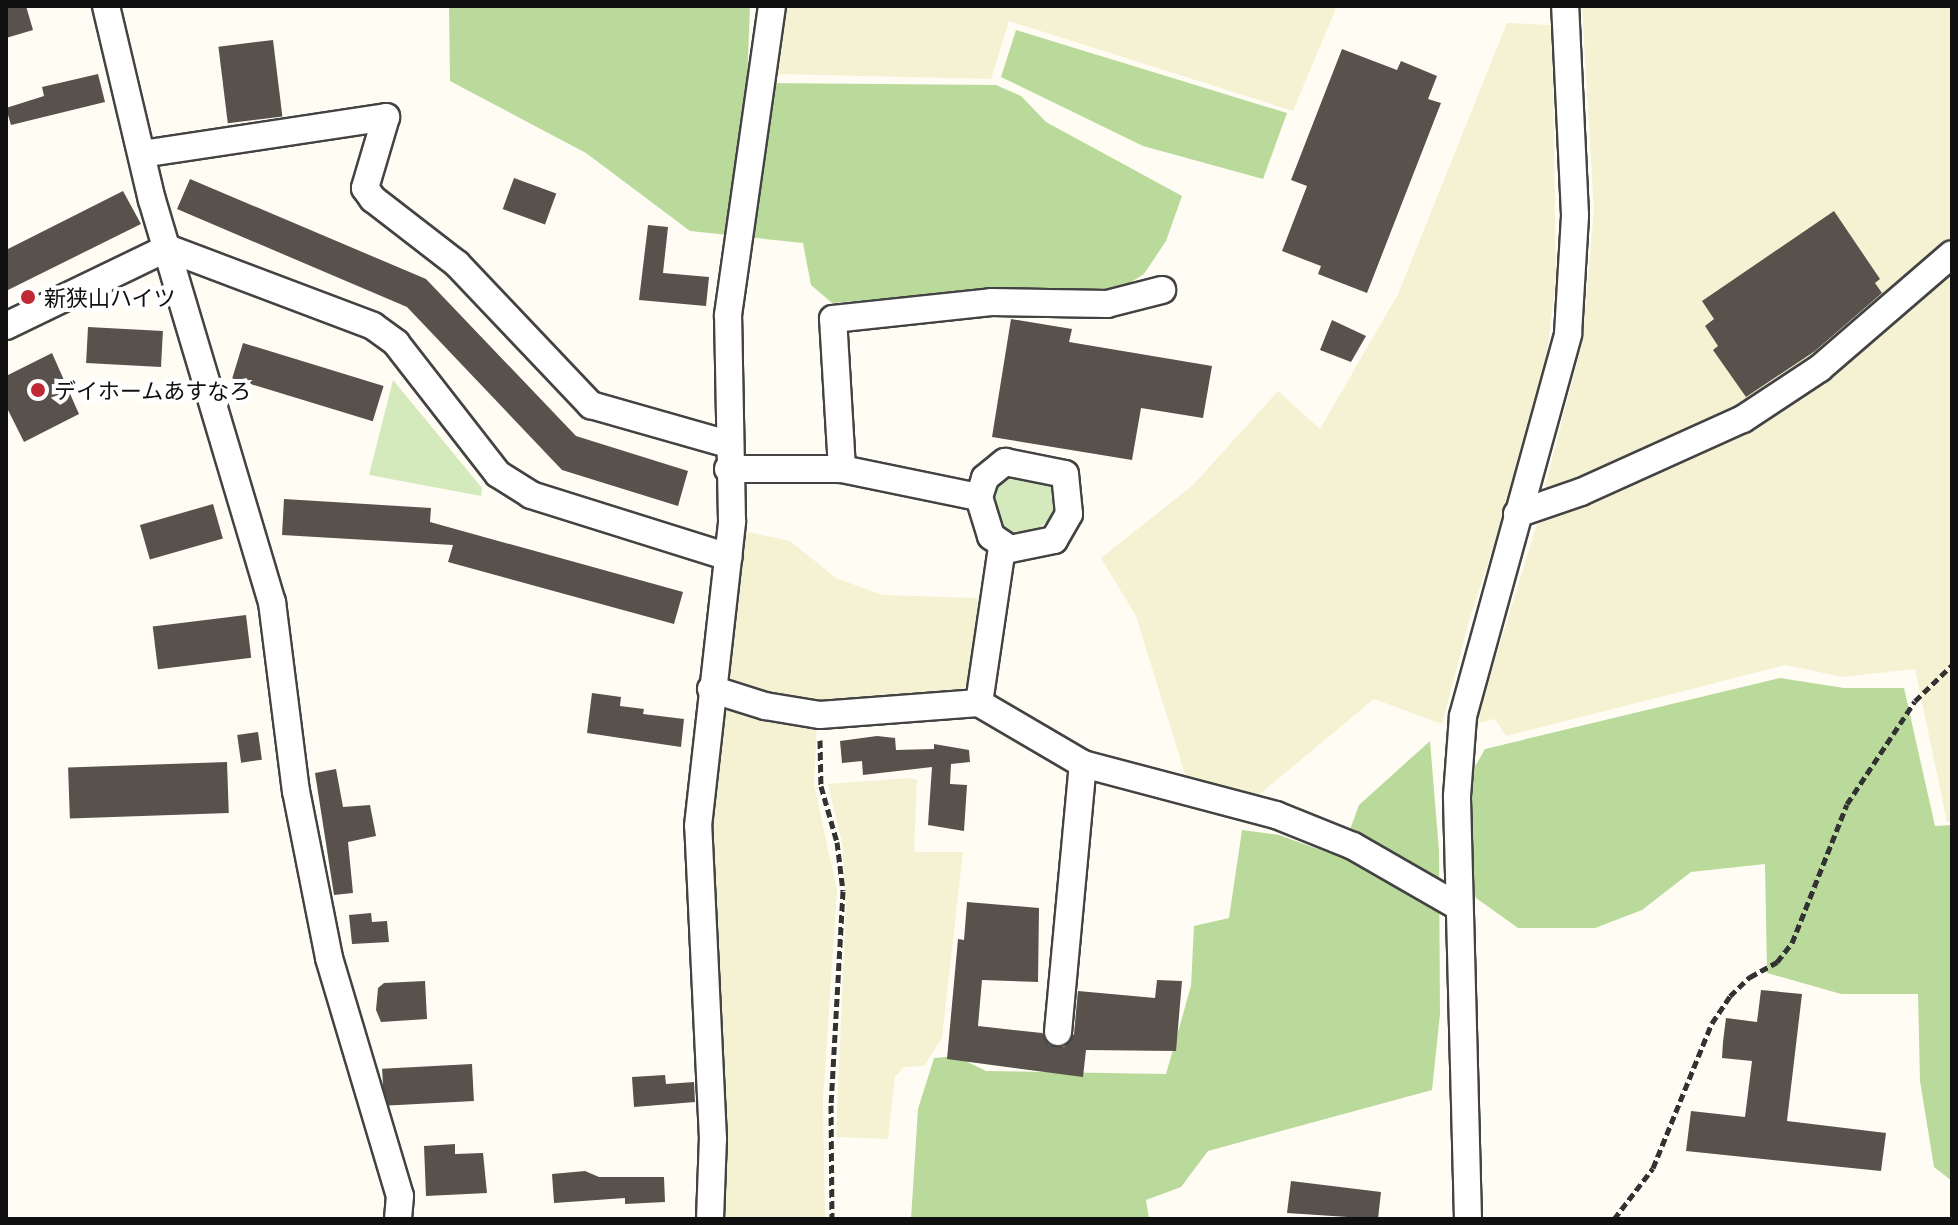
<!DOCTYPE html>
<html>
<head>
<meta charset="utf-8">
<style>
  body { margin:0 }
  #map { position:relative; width:1958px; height:1225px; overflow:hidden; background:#fffcf3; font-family:Literata,"Noto Sans JP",serif }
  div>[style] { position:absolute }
  .farmland>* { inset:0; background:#f5f1d3 }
  .green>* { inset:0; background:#d5eabc }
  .forest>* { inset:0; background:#bada9c }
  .building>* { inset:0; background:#59514c; transform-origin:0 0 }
  .path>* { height:5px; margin-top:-2.5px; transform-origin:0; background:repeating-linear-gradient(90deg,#323232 0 8px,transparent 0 12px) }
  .roads { filter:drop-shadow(2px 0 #434343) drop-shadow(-2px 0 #434343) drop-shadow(0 2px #434343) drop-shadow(0 -2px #434343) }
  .minor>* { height:26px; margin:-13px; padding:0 13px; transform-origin:13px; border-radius:13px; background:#fff }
  .dots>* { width:22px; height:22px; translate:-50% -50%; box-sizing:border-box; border:4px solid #fff; border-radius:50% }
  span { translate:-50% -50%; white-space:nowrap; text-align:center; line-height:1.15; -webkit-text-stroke:8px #fff; paint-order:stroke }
  .poi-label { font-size:22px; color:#101010 }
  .left { translate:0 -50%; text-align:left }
  .frame { position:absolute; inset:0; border:8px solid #101010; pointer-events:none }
</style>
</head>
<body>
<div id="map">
  <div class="farmland">
    <div style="clip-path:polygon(786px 6px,1337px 6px,1293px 111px,1009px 21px,991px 79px,777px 74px)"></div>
    <div style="clip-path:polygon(1582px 6px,1952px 6px,1952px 240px,1829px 354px,1738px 407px,1551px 493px,1545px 486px,1582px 344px,1594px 210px)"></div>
    <div style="clip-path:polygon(1507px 23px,1552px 25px,1556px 278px,1547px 353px,1517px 475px,1469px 621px,1442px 724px,1374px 699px,1255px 798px,1187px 781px,1136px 616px,1101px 558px,1193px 485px,1278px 391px,1320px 429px,1398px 294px)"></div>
    <div style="clip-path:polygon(1952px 266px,1952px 822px,1947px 822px,1915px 669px,1842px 677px,1786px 665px,1506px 736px,1495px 719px,1475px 724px,1537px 524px,1687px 457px)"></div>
    <div style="clip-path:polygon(748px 532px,790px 541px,836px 578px,882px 595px,978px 598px,970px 674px,963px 691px,949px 699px,797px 703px,738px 689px,727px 674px,743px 535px)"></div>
    <div style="clip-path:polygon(726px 709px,817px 723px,814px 784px,837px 890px,823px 1100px,825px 1219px,722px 1219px,713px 801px)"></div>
    <div style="clip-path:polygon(908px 778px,917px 780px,914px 852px,963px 852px,942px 1038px,924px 1066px,904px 1067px,895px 1077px,888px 1139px,836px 1137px,846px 904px,842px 843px,828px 784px)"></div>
  </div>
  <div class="green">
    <div style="clip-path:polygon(393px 380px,482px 488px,481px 496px,369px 475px)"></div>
    <div style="clip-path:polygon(1010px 471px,1053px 478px,1059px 501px,1055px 515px,1035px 531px,1010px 532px,997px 524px,993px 492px,996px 483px)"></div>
  </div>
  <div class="forest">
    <div style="clip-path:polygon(449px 6px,750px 6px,747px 83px,996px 85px,1021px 96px,1046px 122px,1182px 196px,1166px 241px,1144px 274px,1117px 291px,974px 291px,832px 303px,811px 285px,803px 243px,690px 231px,586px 153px,450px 81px)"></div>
    <div style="clip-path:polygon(1016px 30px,1287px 113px,1263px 179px,1143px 146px,1001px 77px)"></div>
    <div style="clip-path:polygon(1780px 678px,1844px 688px,1904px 688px,1935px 826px,1952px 825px,1952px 1181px,1934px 1167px,1920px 1081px,1918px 994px,1841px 994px,1767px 973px,1765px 864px,1691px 872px,1642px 910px,1595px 928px,1518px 928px,1476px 898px,1466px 852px,1468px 779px,1485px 749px)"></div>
    <div style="clip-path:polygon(1430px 741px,1439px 851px,1440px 1014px,1432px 1090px,1208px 1151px,1181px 1187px,1146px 1200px,1149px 1219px,911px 1219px,918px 1109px,934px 1058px,955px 1056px,986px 1071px,1166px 1074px,1191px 986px,1194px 926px,1229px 918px,1242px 830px,1279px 835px,1340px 857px,1359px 805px)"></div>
  </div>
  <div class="building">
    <div style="clip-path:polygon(6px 6px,26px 6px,33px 30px,6px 38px)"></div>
    <div style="left:273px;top:40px;width:77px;height:55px;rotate:83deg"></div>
    <div style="clip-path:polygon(1342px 49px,1397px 70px,1401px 61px,1437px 76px,1428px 99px,1441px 103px,1367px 293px,1318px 274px,1321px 266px,1282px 251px,1307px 186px,1291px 180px)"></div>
    <div style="clip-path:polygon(98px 74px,105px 102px,11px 125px,6px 108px,44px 96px,42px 87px)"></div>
    <div style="left:514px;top:178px;width:45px;height:33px;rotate:20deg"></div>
    <div style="clip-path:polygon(190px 179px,426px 279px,576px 436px,688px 471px,678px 506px,562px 470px,407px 307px,177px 209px)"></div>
    <div style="clip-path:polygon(123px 191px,141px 224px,6px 291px,6px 250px)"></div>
    <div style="clip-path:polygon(1834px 211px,1880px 279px,1875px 283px,1882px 293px,1815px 351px,1746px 397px,1713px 350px,1718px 346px,1705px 326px,1714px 319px,1702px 301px)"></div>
    <div style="clip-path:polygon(648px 225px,668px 227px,663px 273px,709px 277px,706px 306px,639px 300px)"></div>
    <div style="clip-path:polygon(1011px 319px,1072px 329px,1069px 342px,1212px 366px,1203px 418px,1141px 408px,1132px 460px,992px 437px)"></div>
    <div style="clip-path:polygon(1332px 320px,1366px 336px,1351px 362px,1320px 350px)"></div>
    <div style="left:88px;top:327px;width:75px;height:36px;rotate:3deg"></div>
    <div style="left:243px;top:343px;width:147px;height:37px;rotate:17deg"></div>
    <div style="clip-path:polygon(52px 353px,79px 414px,24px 442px,6px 406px,6px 376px)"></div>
    <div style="clip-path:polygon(284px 499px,431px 508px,430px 522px,683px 592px,674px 624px,448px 562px,453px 545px,282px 535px)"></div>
    <div style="left:213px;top:504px;width:36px;height:76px;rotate:74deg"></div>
    <div style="left:246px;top:615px;width:43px;height:94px;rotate:83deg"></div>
    <div style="clip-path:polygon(592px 693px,621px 697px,620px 706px,644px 709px,643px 714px,684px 719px,681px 747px,587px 733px)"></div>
    <div style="left:258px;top:732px;width:28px;height:21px;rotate:82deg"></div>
    <div style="clip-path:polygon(877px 736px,895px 738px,896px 750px,934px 749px,934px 744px,969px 750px,970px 762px,951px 764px,950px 784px,967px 785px,964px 831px,928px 825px,932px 767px,863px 775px,862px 761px,842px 763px,840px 741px)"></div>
    <div style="left:227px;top:762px;width:51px;height:159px;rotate:88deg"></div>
    <div style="clip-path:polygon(336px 769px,343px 807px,370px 805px,376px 836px,348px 842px,353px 893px,334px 895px,315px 773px)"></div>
    <div style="clip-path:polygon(967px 902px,1039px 908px,1038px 982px,982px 980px,978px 1026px,1042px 1033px,1049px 1045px,1064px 1047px,1074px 1034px,1078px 991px,1155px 998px,1157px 980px,1182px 981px,1176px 1051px,1086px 1050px,1083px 1077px,947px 1059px,958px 939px,964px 940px)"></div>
    <div style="clip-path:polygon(371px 913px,372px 922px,387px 921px,389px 942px,352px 944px,349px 915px)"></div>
    <div style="clip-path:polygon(425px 981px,427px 1019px,381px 1022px,376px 1010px,378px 988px,384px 983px)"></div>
    <div style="clip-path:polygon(1761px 990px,1802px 994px,1787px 1121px,1886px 1133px,1881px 1171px,1686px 1151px,1691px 1111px,1745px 1117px,1752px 1061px,1722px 1058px,1723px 1042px,1726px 1018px,1757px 1022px)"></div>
    <div style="left:472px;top:1064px;width:37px;height:90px;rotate:87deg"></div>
    <div style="clip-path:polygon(665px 1075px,666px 1084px,694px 1082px,695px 1102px,634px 1107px,632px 1077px)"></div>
    <div style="clip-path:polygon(455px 1144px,455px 1154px,483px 1153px,487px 1193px,426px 1196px,424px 1146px)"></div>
    <div style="clip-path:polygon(585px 1171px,599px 1177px,664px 1177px,665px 1202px,625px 1204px,625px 1198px,554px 1203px,552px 1174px)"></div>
    <div style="clip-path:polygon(1291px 1181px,1381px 1192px,1378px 1219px,1287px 1213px)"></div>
  </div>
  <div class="path">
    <div style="left:820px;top:740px;width:46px;rotate:88.8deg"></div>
    <div style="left:821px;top:786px;width:58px;rotate:74.1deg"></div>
    <div style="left:837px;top:842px;width:49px;rotate:83deg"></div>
    <div style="left:843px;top:891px;width:214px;rotate:93.2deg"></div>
    <div style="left:831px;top:1105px;width:114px;rotate:89.5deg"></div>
    <div style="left:1614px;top:1219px;width:64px;rotate:-52.6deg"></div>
    <div style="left:1653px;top:1168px;width:157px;rotate:-67.9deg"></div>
    <div style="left:1712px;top:1023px;width:32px;rotate:-56deg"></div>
    <div style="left:1730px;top:996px;width:28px;rotate:-44deg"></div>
    <div style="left:1750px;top:977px;width:31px;rotate:-29deg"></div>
    <div style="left:1777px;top:962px;width:24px;rotate:-52deg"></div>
    <div style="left:1792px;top:943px;width:149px;rotate:-68.4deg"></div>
    <div style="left:1847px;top:804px;width:123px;rotate:-56.6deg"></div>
    <div style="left:1915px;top:701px;width:52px;rotate:-44.2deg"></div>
  </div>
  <div class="roads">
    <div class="minor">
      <div style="left:106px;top:6px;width:199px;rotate:76.7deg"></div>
      <div style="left:152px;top:200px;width:420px;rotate:73.4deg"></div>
      <div style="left:272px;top:602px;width:191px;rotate:82.8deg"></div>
      <div style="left:296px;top:791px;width:170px;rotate:78.8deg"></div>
      <div style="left:329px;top:958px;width:248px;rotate:73.4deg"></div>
      <div style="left:400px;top:1196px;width:23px;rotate:95deg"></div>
      <div style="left:142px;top:154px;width:247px;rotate:-8.6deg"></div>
      <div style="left:386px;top:117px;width:74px;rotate:106.5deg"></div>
      <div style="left:365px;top:188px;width:14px;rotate:54deg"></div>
      <div style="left:373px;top:199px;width:106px;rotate:37.7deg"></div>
      <div style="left:457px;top:264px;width:195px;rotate:46.5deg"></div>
      <div style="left:591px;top:405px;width:142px;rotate:15.9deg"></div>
      <div style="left:6px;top:326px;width:179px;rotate:-25.8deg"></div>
      <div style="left:167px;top:248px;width:220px;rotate:20.7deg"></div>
      <div style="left:373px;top:326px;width:29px;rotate:36deg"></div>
      <div style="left:396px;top:343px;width:166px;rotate:52.1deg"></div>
      <div style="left:498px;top:474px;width:39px;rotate:32deg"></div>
      <div style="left:531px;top:495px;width:207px;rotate:17.4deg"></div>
      <div style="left:1005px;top:462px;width:61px;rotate:11.3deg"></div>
      <div style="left:1065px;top:474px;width:40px;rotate:84.3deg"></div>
      <div style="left:1069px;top:514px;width:30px;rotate:120deg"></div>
      <div style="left:1054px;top:540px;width:45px;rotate:168.4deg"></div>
      <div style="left:1010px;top:549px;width:23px;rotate:-146deg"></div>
      <div style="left:991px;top:536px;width:41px;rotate:-107.1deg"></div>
      <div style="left:979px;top:497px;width:20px;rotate:-72deg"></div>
      <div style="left:985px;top:478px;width:26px;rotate:-39deg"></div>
      <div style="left:728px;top:469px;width:114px"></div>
      <div style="left:842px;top:469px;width:140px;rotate:11.6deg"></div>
      <div style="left:842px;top:469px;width:150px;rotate:-93.4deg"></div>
      <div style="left:833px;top:319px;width:159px;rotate:-6.1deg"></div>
      <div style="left:991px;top:302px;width:116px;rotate:1deg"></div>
      <div style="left:1107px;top:304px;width:57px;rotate:-14.3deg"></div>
      <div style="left:1517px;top:514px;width:68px;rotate:-19deg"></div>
      <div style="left:1581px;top:492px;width:178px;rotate:-24.3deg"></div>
      <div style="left:1743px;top:419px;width:92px;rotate:-33.5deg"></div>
      <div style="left:1820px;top:368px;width:174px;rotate:-40.8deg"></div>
      <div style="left:711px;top:689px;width:57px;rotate:17.5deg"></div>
      <div style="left:765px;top:706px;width:56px;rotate:9.3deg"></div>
      <div style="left:820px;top:715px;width:159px;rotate:-4.3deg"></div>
      <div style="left:979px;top:703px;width:121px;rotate:30.4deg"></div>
      <div style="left:1083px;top:764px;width:200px;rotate:14.8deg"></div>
      <div style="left:1276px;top:815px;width:83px;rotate:21.9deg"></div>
      <div style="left:1353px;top:846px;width:122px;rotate:29.9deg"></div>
      <div style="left:979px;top:703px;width:157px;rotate:-81.6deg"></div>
      <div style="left:1058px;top:1032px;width:269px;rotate:-84.7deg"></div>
      <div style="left:710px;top:1219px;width:80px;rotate:-87.9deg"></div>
      <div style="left:713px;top:1139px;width:313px;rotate:-92.7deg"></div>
      <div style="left:698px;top:826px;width:307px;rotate:-83.6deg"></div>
      <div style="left:732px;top:521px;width:206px;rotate:-91.1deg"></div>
      <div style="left:728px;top:315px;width:312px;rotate:-81.9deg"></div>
      <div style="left:1468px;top:1219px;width:423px;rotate:-91.5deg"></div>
      <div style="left:1457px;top:796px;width:80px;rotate:-85.7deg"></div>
      <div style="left:1463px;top:716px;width:396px;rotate:-74.6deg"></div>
      <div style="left:1568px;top:334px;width:119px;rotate:-86.6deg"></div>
      <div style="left:1575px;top:215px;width:209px;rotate:-92.7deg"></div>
    </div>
  </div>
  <div class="dots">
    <div style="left:28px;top:297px;background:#bf2934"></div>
    <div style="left:38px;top:390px;background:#bf2934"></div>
  </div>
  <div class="poi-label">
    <span class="left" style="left:44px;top:297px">新狭山ハイツ</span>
    <span class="left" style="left:54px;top:390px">デイホームあすなろ</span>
  </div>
  <div class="frame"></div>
</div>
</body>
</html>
